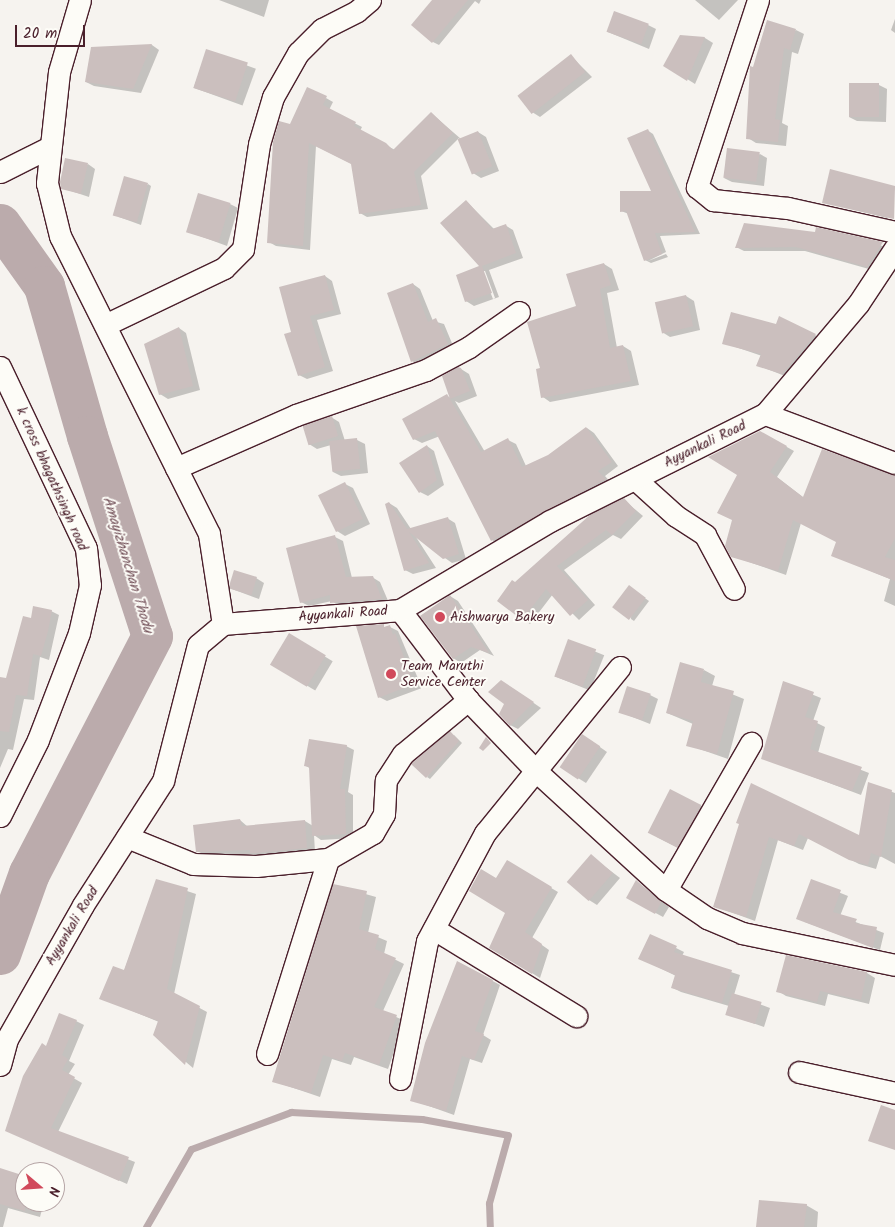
<!DOCTYPE html>
<html>
<head>
<meta charset="utf-8">
<style>
  body { margin:0 }
  #map { position:relative; width:895px; height:1227px; overflow:hidden; background:#f6f3ef; font-family:Kalam,sans-serif }
  div>[style] { position:absolute }
  .shadow>* { inset:0; background:#0003; transform-origin:0 0 }
  .stream>* { height:7px; margin:-3.5px; padding:0 3.5px; transform-origin:3.5px; border-radius:3.5px; background:#bbabac }
  .river>* { height:41px; margin:-20.5px; padding:0 20.5px; transform-origin:20.5px; border-radius:20.5px; background:#bbabac }
  .building>* { inset:0; background:#cbbfbe; transform-origin:0 0 }
  .roads { filter:drop-shadow(1px 0 #4a1f2b) drop-shadow(-1px 0 #4a1f2b) drop-shadow(0 1px #4a1f2b) drop-shadow(0 -1px #4a1f2b) }
  .minor>* { height:21px; margin:-10.5px; padding:0 10.5px; transform-origin:10.5px; border-radius:10.5px; background:#fdfcf7 }
  .dots>* { width:14px; height:14px; translate:-50% -50%; box-sizing:border-box; border:2px solid #fdfcf7; border-radius:50% }
  span { translate:-50% -50%; white-space:nowrap; text-align:center; line-height:1.15; -webkit-text-stroke:4px #fdfcf7; paint-order:stroke }
  .street-label { font-size:14px; color:#4a1f2b }
  .poi-label { font-size:14px; color:#4a1f2b }
  .left { translate:0 -50%; text-align:left }
  .water-label { font-size:15px; color:#725058; font-style:italic }
  .north { position:absolute; left:15px; top:1162px; width:50px; height:50px; box-sizing:border-box; background:#fdfcf7; border:1px solid #b5a4a5; border-radius:50%; rotate:108deg; font-size:14px; font-weight:700; line-height:20px; text-align:center; color:#4a1f2b }
  .north::after { content:''; display:block; margin:auto; width:18px; height:22px; background:#d1495b; clip-path:polygon(50% 0,100% 100%,50% 72%,0 100%) }
  .scale { position:absolute; left:15px; top:25px; width:70px; height:22px; box-sizing:border-box; border:2px solid #4a1f2b; border-top:0; padding-left:6px; font-size:15px; line-height:18px; white-space:nowrap; color:#4a1f2b; -webkit-text-stroke:4px #fdfcf7; paint-order:stroke }
</style>
</head>
<body>
<div id="map">
  <div class="shadow">
    <div style="clip-path:polygon(219px 0,269px 0,264px 17px)"></div>
    <div style="clip-path:polygon(433px 0,481px 0,479px 4px,475px 1px,439px 45px,433px 42px)"></div>
    <div style="clip-path:polygon(695px 0,738px 0,719px 20px)"></div>
    <div style="clip-path:polygon(895px 19px,895px 33px,891px 30px)"></div>
    <div style="clip-path:polygon(648px 25px,656px 29px,649px 49px,608px 32px)"></div>
    <div style="clip-path:polygon(796px 30px,804px 34px,798px 54px,792px 52px,782px 123px,788px 126px,786px 146px,756px 143px,748px 138px,753px 68px)"></div>
    <div style="clip-path:polygon(681px 37px,705px 38px,713px 43px,695px 84px,665px 65px)"></div>
    <div style="clip-path:polygon(152px 45px,159px 50px,141px 93px,94px 86px,86px 82px,92px 48px)"></div>
    <div style="left:207px;top:51px;width:52px;height:39px;rotate:20deg"></div>
    <div style="clip-path:polygon(571px 56px,592px 77px,540px 117px,532px 112px)"></div>
    <div style="clip-path:polygon(850px 84px,879px 85px,887px 89px,886px 122px,857px 121px,849px 117px)"></div>
    <div style="clip-path:polygon(326px 98px,333px 102px,329px 110px,362px 127px,360px 131px,395px 150px,431px 113px,461px 139px,478px 132px,486px 137px,499px 171px,481px 178px,473px 173px,459px 138px,421px 176px,428px 209px,367px 217px,360px 213px,352px 164px,316px 146px,310px 250px,276px 246px,269px 242px,291px 125px)"></div>
    <div style="clip-path:polygon(647px 130px,653px 134px,700px 234px,660px 236px,666px 252px,648px 261px,666px 254px,668px 257px,651px 263px,645px 260px,629px 214px,621px 211px,653px 192px)"></div>
    <div style="clip-path:polygon(760px 154px,767px 158px,764px 186px,732px 182px,724px 178px)"></div>
    <div style="clip-path:polygon(88px 164px,95px 169px,89px 197px,62px 188px)"></div>
    <div style="left:831px;top:171px;width:66px;height:32px;rotate:14deg"></div>
    <div style="clip-path:polygon(148px 184px,151px 186px,141px 225px,119px 217px)"></div>
    <div style="clip-path:polygon(evenodd,466px 201px,494px 229px,505px 225px,513px 230px,523px 258px,489px 270px,499px 297px,474px 306px,466px 301px,482px 266px,466px 201px,482px 271px,485px 271px,495px 298px,493px 299px,482px 271px)"></div>
    <div style="clip-path:polygon(230px 204px,238px 208px,227px 246px,189px 232px)"></div>
    <div style="clip-path:polygon(816px 230px,891px 248px,876px 271px,805px 251px,744px 251px,736px 247px,816px 233px)"></div>
    <div style="clip-path:polygon(604px 264px,612px 269px,619px 290px,607px 293px,617px 348px,623px 346px,631px 351px,639px 385px,550px 402px,543px 397px,541px 369px)"></div>
    <div style="clip-path:polygon(325px 276px,332px 281px,341px 314px,317px 320px,333px 371px,307px 379px,299px 375px,292px 333px)"></div>
    <div style="clip-path:polygon(413px 284px,420px 289px,433px 321px,444px 324px,454px 348px,420px 365px,412px 361px)"></div>
    <div style="clip-path:polygon(686px 296px,694px 301px,700px 330px,670px 337px,662px 332px)"></div>
    <div style="clip-path:polygon(780px 318px,823px 339px,790px 378px,757px 365px,762px 356px,724px 343px,776px 325px)"></div>
    <div style="clip-path:polygon(179px 328px,186px 333px,200px 390px,168px 399px,160px 394px)"></div>
    <div style="clip-path:polygon(461px 369px,469px 374px,477px 396px,459px 403px,455px 401px,485px 452px,508px 440px,516px 444px,526px 466px,548px 457px,587px 428px,594px 433px,618px 466px,605px 476px,612px 484px,500px 545px,492px 540px,440px 436px,422px 443px,414px 439px,447px 396px,451px 398px)"></div>
    <div style="clip-path:polygon(331px 417px,339px 422px,345px 441px,357px 440px,365px 444px,368px 473px,341px 476px,333px 472px,331px 445px,317px 449px,309px 444px)"></div>
    <div style="clip-path:polygon(760px 432px,794px 451px,777px 477px,804px 498px,880px 474px,895px 475px,895px 606px,884px 601px,890px 579px,832px 555px,838px 542px,801px 523px,786px 575px,732px 556px)"></div>
    <div style="clip-path:polygon(427px 446px,434px 451px,444px 485px,428px 496px,420px 492px)"></div>
    <div style="clip-path:polygon(345px 484px,353px 488px,370px 524px,345px 536px,337px 531px)"></div>
    <div style="clip-path:polygon(624px 500px,643px 516px,621px 539px,613px 535px,564px 570px,595px 605px,579px 620px,553px 594px,530px 624px,522px 619px,516px 583px)"></div>
    <div style="clip-path:polygon(389px 503px,397px 508px,411px 529px,447px 518px,455px 523px,466px 559px,452px 563px,416px 537px,436px 568px,413px 574px,405px 570px)"></div>
    <div style="clip-path:polygon(335px 537px,343px 541px,352px 578px,372px 577px,380px 582px,389px 603px,340px 607px,332px 601px,309px 606px,301px 602px)"></div>
    <div style="clip-path:polygon(256px 578px,264px 583px,259px 599px,232px 589px)"></div>
    <div style="clip-path:polygon(632px 589px,649px 601px,634px 621px,631px 619px)"></div>
    <div style="clip-path:polygon(450px 596px,458px 601px,494px 656px,480px 650px,461px 663px,453px 658px)"></div>
    <div style="clip-path:polygon(51px 611px,59px 615px,49px 660px,40px 657px,34px 700px,24px 699px,13px 750px,8px 749px,0 768px,0 678px,7px 679px,32px 619px)"></div>
    <div style="clip-path:polygon(358px 627px,390px 627px,398px 631px,422px 688px,387px 701px,379px 697px)"></div>
    <div style="left:289px;top:635px;width:51px;height:34px;rotate:31deg"></div>
    <div style="left:569px;top:641px;width:38px;height:38px;rotate:22deg"></div>
    <div style="clip-path:polygon(704px 670px,715px 676px,712px 686px,744px 699px,728px 759px,688px 745px,693px 724px,667px 713px)"></div>
    <div style="clip-path:polygon(784px 683px,821px 698px,813px 721px,825px 727px,818px 753px,869px 773px,861px 795px,763px 758px)"></div>
    <div style="clip-path:polygon(509px 686px,541px 708px,518px 729px,510px 725px,506px 704px)"></div>
    <div style="clip-path:polygon(650px 695px,658px 699px,650px 724px,620px 712px)"></div>
    <div style="clip-path:polygon(454px 735px,462px 743px,430px 779px,427px 777px)"></div>
    <div style="clip-path:polygon(590px 740px,607px 752px,586px 783px,578px 778px)"></div>
    <div style="clip-path:polygon(346px 746px,354px 750px,348px 792px,353px 795px,353px 838px,321px 840px,314px 835px,315px 852px,259px 857px,253px 854px,205px 855px,197px 851px,240px 820px,248px 827px,305px 821px,313px 826px,311px 769px,306px 766px)"></div>
    <div style="clip-path:polygon(869px 784px,895px 793px,895px 864px,880px 856px,876px 869px,859px 864px,808px 838px,803px 850px,778px 840px,755px 921px,714px 906px,740px 824px,860px 837px)"></div>
    <div style="clip-path:polygon(700px 806px,708px 810px,684px 851px,657px 837px)"></div>
    <div style="clip-path:polygon(591px 856px,620px 878px,597px 905px,589px 900px)"></div>
    <div style="clip-path:polygon(507px 862px,558px 892px,532px 938px,549px 950px,540px 978px,491px 948px,507px 912px,496px 879px)"></div>
    <div style="clip-path:polygon(157px 881px,196px 894px,174px 994px,207px 1012px,193px 1068px,154px 1035px,159px 1022px,101px 998px,124px 971px)"></div>
    <div style="clip-path:polygon(811px 881px,848px 896px,840px 916px,884px 933px,880px 950px,805px 922px)"></div>
    <div style="clip-path:polygon(637px 882px,669px 907px,663px 917px,628px 898px)"></div>
    <div style="clip-path:polygon(334px 885px,376px 897px,368px 933px,387px 941px,384px 954px,404px 964px,383px 1011px,405px 1021px,388px 1069px,354px 1057px,351px 1065px,332px 1059px,320px 1097px,273px 1081px)"></div>
    <div style="clip-path:polygon(676px 948px,684px 952px,682px 956px,740px 975px,734px 995px,770px 1008px,764px 1027px,727px 1014px,729px 1006px,681px 992px,673px 988px,676px 976px,640px 958px)"></div>
    <div style="clip-path:polygon(787px 956px,867px 973px,875px 978px,869px 1004px,828px 994px,825px 1006px,786px 996px,778px 991px)"></div>
    <div style="clip-path:polygon(458px 962px,500px 985px,483px 1035px,491px 1040px,482px 1063px,470px 1059px,454px 1115px,412px 1100px)"></div>
    <div style="clip-path:polygon(76px 1021px,84px 1025px,69px 1061px,75px 1064px,68px 1075px,82px 1083px,58px 1132px,135px 1162px,127px 1184px,14px 1134px,46px 1047px)"></div>
    <div style="clip-path:polygon(0 1169px,25px 1177px,25px 1202px,44px 1202px,40px 1217px,8px 1208px,3px 1227px,0 1227px)"></div>
    <div style="clip-path:polygon(806px 1205px,818px 1212px,817px 1227px,757px 1227px)"></div>
  </div>
  <div class="stream">
    <div style="left:146px;top:1227px;width:90px;rotate:-60deg"></div>
    <div style="left:191px;top:1149px;width:107px;rotate:-20.3deg"></div>
    <div style="left:291px;top:1112px;width:131px;rotate:3.1deg"></div>
    <div style="left:422px;top:1119px;width:87px;rotate:10.5deg"></div>
    <div style="left:508px;top:1135px;width:71px;rotate:105.6deg"></div>
    <div style="left:489px;top:1203px;width:24px;rotate:88deg"></div>
  </div>
  <div class="river">
    <div style="left:0;top:224px;width:76px;rotate:54.6deg"></div>
    <div style="left:44px;top:286px;width:156px;rotate:74deg"></div>
    <div style="left:87px;top:436px;width:210px;rotate:72deg"></div>
    <div style="left:152px;top:636px;width:267px;rotate:117.4deg"></div>
    <div style="left:29px;top:873px;width:86px;rotate:109.7deg"></div>
  </div>
  <div class="building">
    <div style="clip-path:polygon(432px 0,468px 0,432px 43px,411px 25px)"></div>
    <div style="left:614px;top:11px;width:37px;height:22px;rotate:20deg"></div>
    <div style="clip-path:polygon(767px 20px,796px 29px,790px 50px,784px 48px,775px 119px,780px 120px,778px 142px,746px 139px,750px 66px,753px 67px)"></div>
    <div style="clip-path:polygon(680px 35px,705px 37px,687px 81px,663px 66px)"></div>
    <div style="clip-path:polygon(152px 44px,133px 89px,85px 82px,91px 47px)"></div>
    <div style="left:206px;top:49px;width:44px;height:41px;rotate:18deg"></div>
    <div style="left:571px;top:54px;width:23px;height:68px;rotate:52deg"></div>
    <div style="left:849px;top:83px;width:30px;height:34px"></div>
    <div style="clip-path:polygon(307px 87px,327px 96px,323px 105px,356px 122px,354px 126px,386px 143px,393px 150px,431px 112px,453px 133px,414px 172px,421px 205px,359px 214px,351px 164px,309px 143px,303px 246px,267px 243px,273px 142px,279px 121px,290px 124px)"></div>
    <div style="clip-path:polygon(648px 129px,695px 232px,655px 233px,662px 254px,644px 261px,626px 211px,620px 212px,620px 191px,651px 191px,627px 138px)"></div>
    <div style="left:478px;top:131px;width:38px;height:22px;rotate:68deg"></div>
    <div style="left:727px;top:148px;width:33px;height:30px;rotate:7deg"></div>
    <div style="clip-path:polygon(65px 158px,88px 163px,81px 194px,61px 189px,60px 182px)"></div>
    <div style="clip-path:polygon(830px 169px,895px 186px,894px 219px,822px 203px)"></div>
    <div style="left:124px;top:176px;width:25px;height:41px;rotate:16deg"></div>
    <div style="left:198px;top:193px;width:34px;height:41px;rotate:17deg"></div>
    <div style="clip-path:polygon(466px 200px,492px 229px,506px 224px,516px 253px,482px 266px,492px 293px,465px 302px,456px 275px,479px 266px,440px 223px)"></div>
    <div style="clip-path:polygon(744px 223px,815px 232px,816px 227px,883px 242px,867px 267px,796px 247px,735px 248px)"></div>
    <div style="clip-path:polygon(604px 263px,611px 285px,600px 289px,610px 348px,623px 345px,631px 381px,541px 398px,536px 369px,540px 368px,527px 322px,576px 306px,566px 274px)"></div>
    <div style="clip-path:polygon(325px 275px,334px 310px,310px 316px,325px 367px,298px 376px,284px 334px,291px 332px,279px 287px)"></div>
    <div style="clip-path:polygon(413px 283px,428px 322px,436px 318px,448px 344px,411px 362px,387px 293px)"></div>
    <div style="left:686px;top:295px;width:32px;height:32px;rotate:77deg"></div>
    <div style="clip-path:polygon(731px 312px,776px 324px,779px 316px,816px 334px,782px 374px,756px 366px,761px 354px,722px 344px)"></div>
    <div style="clip-path:polygon(179px 327px,193px 386px,159px 395px,144px 344px)"></div>
    <div style="clip-path:polygon(458px 367px,461px 368px,470px 391px,450px 399px,442px 376px)"></div>
    <div style="clip-path:polygon(447px 394px,481px 452px,508px 438px,522px 467px,548px 455px,586px 427px,612px 462px,598px 471px,606px 479px,491px 541px,435px 431px,413px 440px,402px 419px)"></div>
    <div style="left:332px;top:416px;width:21px;height:31px;rotate:73deg"></div>
    <div style="clip-path:polygon(760px 431px,787px 446px,770px 472px,803px 497px,822px 449px,895px 475px,895px 538px,885px 557px,895px 560px,895px 581px,831px 556px,836px 542px,793px 520px,778px 571px,731px 557px,725px 546px,732px 520px,717px 513px,737px 475px,708px 457px)"></div>
    <div style="left:357px;top:438px;width:31px;height:28px;rotate:84deg"></div>
    <div style="clip-path:polygon(427px 445px,437px 480px,419px 493px,399px 463px)"></div>
    <div style="left:345px;top:482px;width:41px;height:30px;rotate:64deg"></div>
    <div style="clip-path:polygon(624px 498px,636px 511px,612px 535px,606px 530px,557px 566px,588px 600px,570px 616px,546px 589px,522px 620px,497px 601px,512px 580px,515px 582px,591px 514px)"></div>
    <div style="clip-path:polygon(389px 502px,407px 529px,448px 517px,459px 554px,443px 559px,409px 532px,429px 563px,404px 571px,385px 504px)"></div>
    <div style="clip-path:polygon(335px 535px,346px 577px,373px 576px,382px 599px,330px 603px,330px 595px,300px 603px,286px 548px)"></div>
    <div style="left:234px;top:570px;width:24px;height:19px;rotate:17deg"></div>
    <div style="left:629px;top:585px;width:21px;height:28px;rotate:37deg"></div>
    <div style="clip-path:polygon(450px 595px,489px 653px,471px 647px,453px 659px,420px 616px)"></div>
    <div style="clip-path:polygon(33px 606px,52px 610px,48px 631px,41px 656px,33px 654px,27px 696px,16px 695px,9px 732px,0 731px,0 677px,6px 678px,23px 616px,31px 618px)"></div>
    <div style="clip-path:polygon(384px 624px,384px 627px,390px 625px,393px 635px,395px 633px,414px 684px,378px 698px,356px 626px)"></div>
    <div style="left:289px;top:633px;width:43px;height:37px;rotate:31deg"></div>
    <div style="left:568px;top:639px;width:30px;height:40px;rotate:20deg"></div>
    <div style="clip-path:polygon(680px 662px,704px 669px,701px 682px,734px 691px,717px 754px,686px 746px,693px 721px,666px 713px)"></div>
    <div style="clip-path:polygon(501px 680px,534px 702px,510px 726px,499px 714px,504px 704px,488px 692px)"></div>
    <div style="clip-path:polygon(783px 681px,814px 692px,805px 717px,818px 721px,810px 749px,862px 767px,852px 791px,761px 759px)"></div>
    <div style="left:627px;top:686px;width:25px;height:28px;rotate:18deg"></div>
    <div style="clip-path:polygon(450px 731px,459px 741px,426px 778px,411px 764px)"></div>
    <div style="left:582px;top:734px;width:22px;height:40px;rotate:34deg"></div>
    <div style="clip-path:polygon(486px 737px,491px 743px,483px 751px,479px 748px)"></div>
    <div style="clip-path:polygon(309px 739px,347px 745px,340px 789px,345px 789px,346px 834px,312px 836px,309px 767px,304px 766px)"></div>
    <div style="clip-path:polygon(868px 782px,892px 790px,881px 857px,871px 853px,868px 865px,849px 860px,799px 834px,794px 846px,769px 837px,746px 917px,713px 907px,739px 824px,736px 823px,751px 783px,859px 835px)"></div>
    <div style="left:670px;top:789px;width:35px;height:49px;rotate:27deg"></div>
    <div style="clip-path:polygon(240px 819px,242px 826px,305px 820px,307px 848px,256px 853px,250px 853px,250px 850px,196px 852px,193px 825px)"></div>
    <div style="left:591px;top:854px;width:29px;height:37px;rotate:41deg"></div>
    <div style="clip-path:polygon(507px 860px,552px 887px,525px 932px,542px 944px,532px 974px,489px 948px,505px 913px,469px 891px,481px 869px,496px 878px)"></div>
    <div style="clip-path:polygon(156px 879px,188px 888px,167px 989px,200px 1006px,185px 1065px,153px 1035px,158px 1021px,99px 999px,113px 966px,124px 970px)"></div>
    <div style="clip-path:polygon(811px 879px,841px 890px,833px 912px,857px 919px,855px 923px,877px 927px,873px 948px,796px 919px)"></div>
    <div style="clip-path:polygon(636px 880px,661px 902px,655px 914px,626px 898px)"></div>
    <div style="clip-path:polygon(333px 884px,367px 891px,359px 929px,379px 935px,375px 949px,396px 958px,374px 1007px,397px 1015px,379px 1065px,345px 1053px,342px 1061px,323px 1055px,311px 1093px,272px 1082px)"></div>
    <div style="clip-path:polygon(650px 934px,677px 946px,674px 952px,732px 970px,722px 1003px,671px 988px,675px 975px,638px 959px)"></div>
    <div style="clip-path:polygon(786px 955px,867px 972px,861px 1000px,820px 991px,817px 1002px,776px 992px)"></div>
    <div style="clip-path:polygon(457px 961px,493px 980px,475px 1031px,484px 1034px,474px 1060px,462px 1056px,446px 1111px,410px 1101px,425px 1043px)"></div>
    <div style="left:732px;top:993px;width:31px;height:23px;rotate:17deg"></div>
    <div style="clip-path:polygon(59px 1013px,77px 1020px,62px 1055px,68px 1059px,62px 1070px,75px 1077px,51px 1128px,129px 1157px,119px 1181px,5px 1131px,23px 1076px,42px 1043px,46px 1046px)"></div>
    <div style="clip-path:polygon(881px 1105px,895px 1110px,895px 1150px,868px 1141px)"></div>
    <div style="clip-path:polygon(0 1168px,25px 1176px,25px 1211px,0 1204px)"></div>
    <div style="clip-path:polygon(759px 1200px,807px 1204px,804px 1227px,756px 1227px)"></div>
  </div>
  <div class="roads">
    <div class="minor">
      <div style="left:80px;top:0;width:75px;rotate:106.3deg"></div>
      <div style="left:59px;top:72px;width:112px;rotate:96.2deg"></div>
      <div style="left:47px;top:183px;width:55px;rotate:76.2deg"></div>
      <div style="left:60px;top:236px;width:333px;rotate:63.4deg"></div>
      <div style="left:209px;top:534px;width:91px;rotate:81.2deg"></div>
      <div style="left:758px;top:0;width:197px;rotate:108.1deg"></div>
      <div style="left:697px;top:187px;width:21px;rotate:39deg"></div>
      <div style="left:713px;top:200px;width:75px;rotate:6.1deg"></div>
      <div style="left:788px;top:208px;width:110px;rotate:12.6deg"></div>
      <div style="left:0;top:172px;width:56px;rotate:-26.6deg"></div>
      <div style="left:105px;top:325px;width:132px;rotate:-25.6deg"></div>
      <div style="left:224px;top:268px;width:27px;rotate:-45deg"></div>
      <div style="left:243px;top:249px;width:106px;rotate:-81.3deg"></div>
      <div style="left:259px;top:144px;width:49px;rotate:-73.4deg"></div>
      <div style="left:273px;top:97px;width:51px;rotate:-60.4deg"></div>
      <div style="left:298px;top:53px;width:34px;rotate:-45deg"></div>
      <div style="left:322px;top:29px;width:39px;rotate:-27deg"></div>
      <div style="left:357px;top:11px;width:17px;rotate:-40deg"></div>
      <div style="left:0;top:367px;width:200px;rotate:64.6deg"></div>
      <div style="left:86px;top:548px;width:37px;rotate:84deg"></div>
      <div style="left:90px;top:585px;width:49px;rotate:102.9deg"></div>
      <div style="left:79px;top:633px;width:115px;rotate:111deg"></div>
      <div style="left:38px;top:740px;width:85px;rotate:116.6deg"></div>
      <div style="left:765px;top:414px;width:139px;rotate:20.7deg"></div>
      <div style="left:176px;top:468px;width:131px;rotate:-23.8deg"></div>
      <div style="left:296px;top:415px;width:138px;rotate:-19.1deg"></div>
      <div style="left:426px;top:370px;width:49px;rotate:-28.1deg"></div>
      <div style="left:469px;top:347px;width:61px;rotate:-35deg"></div>
      <div style="left:635px;top:479px;width:55px;rotate:42.1deg"></div>
      <div style="left:676px;top:516px;width:35px;rotate:33deg"></div>
      <div style="left:705px;top:535px;width:61px;rotate:61.8deg"></div>
      <div style="left:400px;top:610px;width:113px;rotate:52.9deg"></div>
      <div style="left:468px;top:700px;width:98px;rotate:46.2deg"></div>
      <div style="left:536px;top:771px;width:176px;rotate:42.5deg"></div>
      <div style="left:666px;top:890px;width:50px;rotate:34.3deg"></div>
      <div style="left:707px;top:918px;width:38px;rotate:23deg"></div>
      <div style="left:742px;top:933px;width:156px;rotate:11.8deg"></div>
      <div style="left:127px;top:837px;width:71px;rotate:22.2deg"></div>
      <div style="left:193px;top:864px;width:63px;rotate:1.8deg"></div>
      <div style="left:256px;top:866px;width:72px;rotate:-5.6deg"></div>
      <div style="left:666px;top:890px;width:170px;rotate:-60deg"></div>
      <div style="left:434px;top:929px;width:167px;rotate:31.5deg"></div>
      <div style="left:267px;top:1054px;width:204px;rotate:-72.6deg"></div>
      <div style="left:328px;top:859px;width:52px;rotate:-30deg"></div>
      <div style="left:373px;top:833px;width:22px;rotate:-60deg"></div>
      <div style="left:384px;top:814px;width:34px;rotate:-87deg"></div>
      <div style="left:386px;top:780px;width:31px;rotate:-57deg"></div>
      <div style="left:403px;top:754px;width:85px;rotate:-39.7deg"></div>
      <div style="left:0;top:1065px;width:27px;rotate:-75deg"></div>
      <div style="left:7px;top:1039px;width:154px;rotate:-60.4deg"></div>
      <div style="left:83px;top:905px;width:148px;rotate:-57.2deg"></div>
      <div style="left:163px;top:781px;width:140px;rotate:-75.6deg"></div>
      <div style="left:198px;top:645px;width:33px;rotate:-40deg"></div>
      <div style="left:223px;top:624px;width:178px;rotate:-4.5deg"></div>
      <div style="left:400px;top:610px;width:174px;rotate:-30.7deg"></div>
      <div style="left:550px;top:521px;width:240px;rotate:-26.5deg"></div>
      <div style="left:765px;top:414px;width:144px;rotate:-49.8deg"></div>
      <div style="left:858px;top:304px;width:67px;rotate:-56.5deg"></div>
      <div style="left:799px;top:1072px;width:98px;rotate:12.3deg"></div>
      <div style="left:400px;top:1079px;width:141px;rotate:-78.9deg"></div>
      <div style="left:427px;top:941px;width:123px;rotate:-61.8deg"></div>
      <div style="left:485px;top:833px;width:214px;rotate:-50.9deg"></div>
    </div>
  </div>
  <div class="dots">
    <div style="left:440px;top:617px;background:#d1495b"></div>
    <div style="left:391px;top:674px;background:#d1495b"></div>
  </div>
  <div class="street-label">
    <span style="left:705px;top:444px;rotate:-26deg">Ayyankali Road</span>
    <span style="left:52px;top:479px;rotate:66deg">k cross bhagathsingh road</span>
    <span style="left:343px;top:614px;rotate:-4deg">Ayyankali Road</span>
    <span style="left:72px;top:926px;rotate:-59deg">Ayyankali Road</span>
  </div>
  <div class="poi-label">
    <span class="left" style="left:450px;top:617px">Aishwarya Bakery</span>
    <span class="left" style="left:401px;top:674px">Team Maruthi<br>Service Center</span>
  </div>
  <div class="water-label">
    <span style="left:127px;top:565px;rotate:73deg">Amayizhanchan Thodu</span>
  </div>
  <div class="north">N</div>
  <div class="scale">20 m</div>
</div>
</body>
</html>
